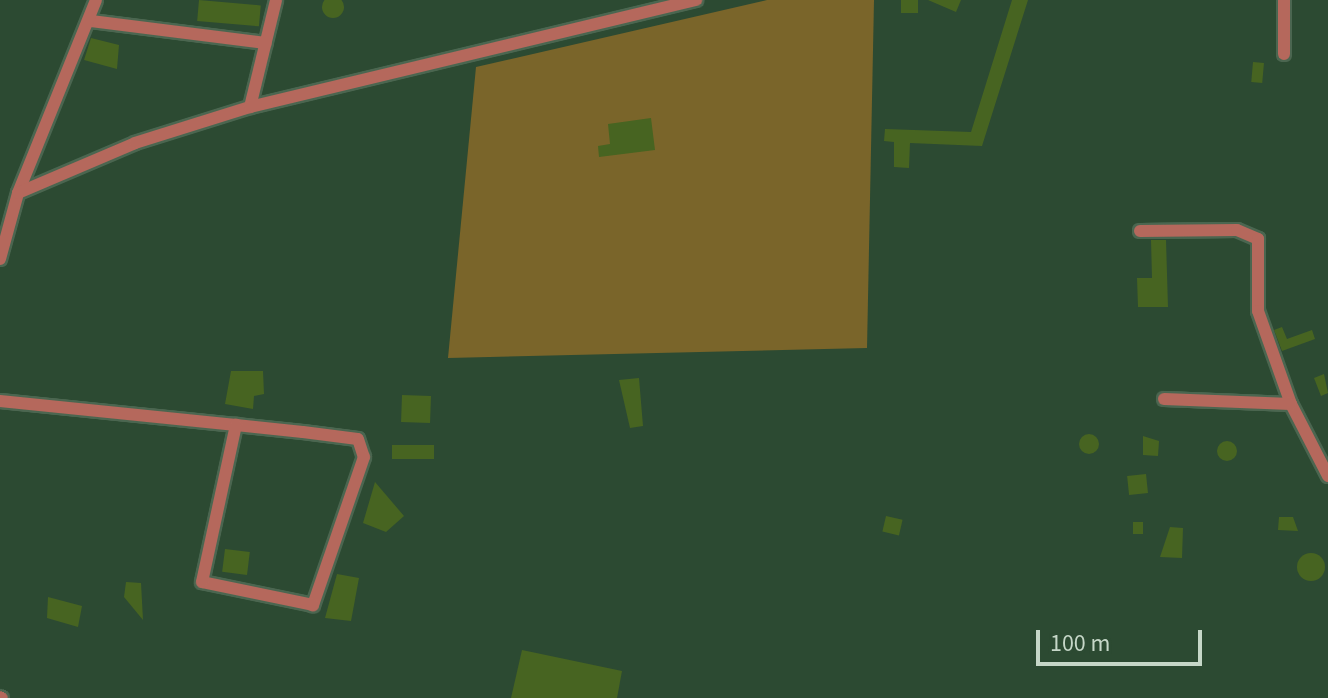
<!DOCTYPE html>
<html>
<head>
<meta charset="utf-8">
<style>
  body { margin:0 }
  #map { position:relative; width:1328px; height:698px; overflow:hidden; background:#2c4a32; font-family:"Source Sans 3",sans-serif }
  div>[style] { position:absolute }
  .green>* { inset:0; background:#7a652a }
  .building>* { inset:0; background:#476421; transform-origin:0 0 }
  .round { border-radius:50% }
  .roads { filter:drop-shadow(2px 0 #4b6650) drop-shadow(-2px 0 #4b6650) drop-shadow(0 2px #4b6650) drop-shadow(0 -2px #4b6650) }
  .minor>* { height:12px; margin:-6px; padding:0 6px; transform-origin:6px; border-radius:6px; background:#b5685c }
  span { translate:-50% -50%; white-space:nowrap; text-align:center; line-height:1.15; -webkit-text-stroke:6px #2c4a32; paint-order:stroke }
  .scale { position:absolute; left:1036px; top:630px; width:166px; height:36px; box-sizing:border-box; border:4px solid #c6d7c8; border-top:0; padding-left:10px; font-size:24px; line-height:28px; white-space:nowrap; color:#c6d7c8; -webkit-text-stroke:6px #2c4a32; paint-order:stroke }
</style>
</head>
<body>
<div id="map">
  <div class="green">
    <div style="clip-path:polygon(767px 0,874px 0,867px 348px,448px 358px,476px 67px)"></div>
  </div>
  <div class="building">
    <div class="round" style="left:322px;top:-4px;width:22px;height:22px"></div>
    <div style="left:199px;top:0;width:62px;height:21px;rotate:5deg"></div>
    <div style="left:901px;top:0;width:17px;height:13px"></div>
    <div style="clip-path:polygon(928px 0,961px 0,956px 12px)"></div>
    <div style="clip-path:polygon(1012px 0,1028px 0,982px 146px,910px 143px,909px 168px,894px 167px,894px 142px,884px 141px,885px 129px,971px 132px)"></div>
    <div style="clip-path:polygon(91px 38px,119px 45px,117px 69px,84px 60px)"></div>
    <div style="left:1253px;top:62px;width:11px;height:20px;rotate:5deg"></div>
    <div style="clip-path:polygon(651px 118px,655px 150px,599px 157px,598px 146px,610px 144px,608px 124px)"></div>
    <div style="clip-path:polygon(1151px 240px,1166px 240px,1168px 307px,1138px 307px,1137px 278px,1152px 278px)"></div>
    <div style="clip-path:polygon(1282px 327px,1287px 339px,1312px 330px,1315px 339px,1282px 351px,1274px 330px)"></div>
    <div style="clip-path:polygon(231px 371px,263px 371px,264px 394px,254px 396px,253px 409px,225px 404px)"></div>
    <div style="clip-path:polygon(1324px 374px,1328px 393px,1321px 396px,1314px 378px)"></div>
    <div style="clip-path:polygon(639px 378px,643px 426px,630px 428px,619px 380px)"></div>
    <div style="left:402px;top:395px;width:29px;height:27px;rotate:2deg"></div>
    <div class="round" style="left:1079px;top:434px;width:20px;height:20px"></div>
    <div style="clip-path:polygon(1143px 436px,1159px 441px,1158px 456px,1143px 455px)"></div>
    <div class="round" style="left:1217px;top:441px;width:20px;height:20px"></div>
    <div style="left:392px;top:445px;width:42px;height:14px"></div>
    <div style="left:1146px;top:474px;width:19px;height:19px;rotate:84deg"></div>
    <div style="clip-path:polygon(375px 482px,404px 516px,386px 532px,363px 523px)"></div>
    <div style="left:886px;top:516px;width:17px;height:16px;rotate:13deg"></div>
    <div style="clip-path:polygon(1279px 517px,1293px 517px,1298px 531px,1278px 530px)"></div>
    <div style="left:1143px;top:522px;width:12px;height:10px;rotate:90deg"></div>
    <div style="clip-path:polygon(1170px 527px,1183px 528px,1182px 558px,1160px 557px)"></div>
    <div style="left:225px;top:549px;width:25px;height:23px;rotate:7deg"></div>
    <div class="round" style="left:1297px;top:553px;width:28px;height:28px"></div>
    <div style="clip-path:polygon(337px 574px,359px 578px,351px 621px,325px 618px)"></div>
    <div style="clip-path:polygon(126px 582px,141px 583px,143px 620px,124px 597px)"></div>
    <div style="clip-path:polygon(48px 597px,82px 606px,78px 627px,47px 618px)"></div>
    <div style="clip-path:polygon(522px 650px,622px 671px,617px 698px,511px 698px)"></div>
  </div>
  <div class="roads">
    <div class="minor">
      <div style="left:1284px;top:0;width:54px;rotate:90deg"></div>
      <div style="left:91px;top:21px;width:176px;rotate:7.2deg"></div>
      <div style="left:250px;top:107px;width:110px;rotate:-76.3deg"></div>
      <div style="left:18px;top:193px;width:208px;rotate:-68deg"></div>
      <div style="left:1140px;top:231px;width:97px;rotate:-0.6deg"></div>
      <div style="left:1237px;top:230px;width:23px;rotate:23deg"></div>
      <div style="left:1258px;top:239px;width:72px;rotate:90deg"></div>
      <div style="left:1258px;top:311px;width:99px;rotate:70.5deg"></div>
      <div style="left:1291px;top:404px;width:81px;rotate:62.8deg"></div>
      <div style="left:0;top:259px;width:68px;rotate:-74.7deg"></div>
      <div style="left:18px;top:193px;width:127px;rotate:-23.1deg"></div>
      <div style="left:135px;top:143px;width:121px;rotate:-17.4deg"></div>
      <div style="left:250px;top:107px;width:459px;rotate:-13.5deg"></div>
      <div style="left:1164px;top:399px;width:127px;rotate:2.3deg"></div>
      <div style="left:0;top:401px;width:237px;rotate:5.8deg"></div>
      <div style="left:236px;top:425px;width:67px;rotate:6deg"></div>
      <div style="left:303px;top:432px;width:55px;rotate:7.3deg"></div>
      <div style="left:358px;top:439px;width:19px;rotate:72deg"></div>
      <div style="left:364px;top:457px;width:157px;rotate:109deg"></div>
      <div style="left:313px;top:605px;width:113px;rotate:-168.3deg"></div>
      <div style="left:202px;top:582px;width:161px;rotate:-77.8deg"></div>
      <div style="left:0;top:697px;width:2px;rotate:27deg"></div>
    </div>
  </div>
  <div class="scale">100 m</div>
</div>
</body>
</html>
